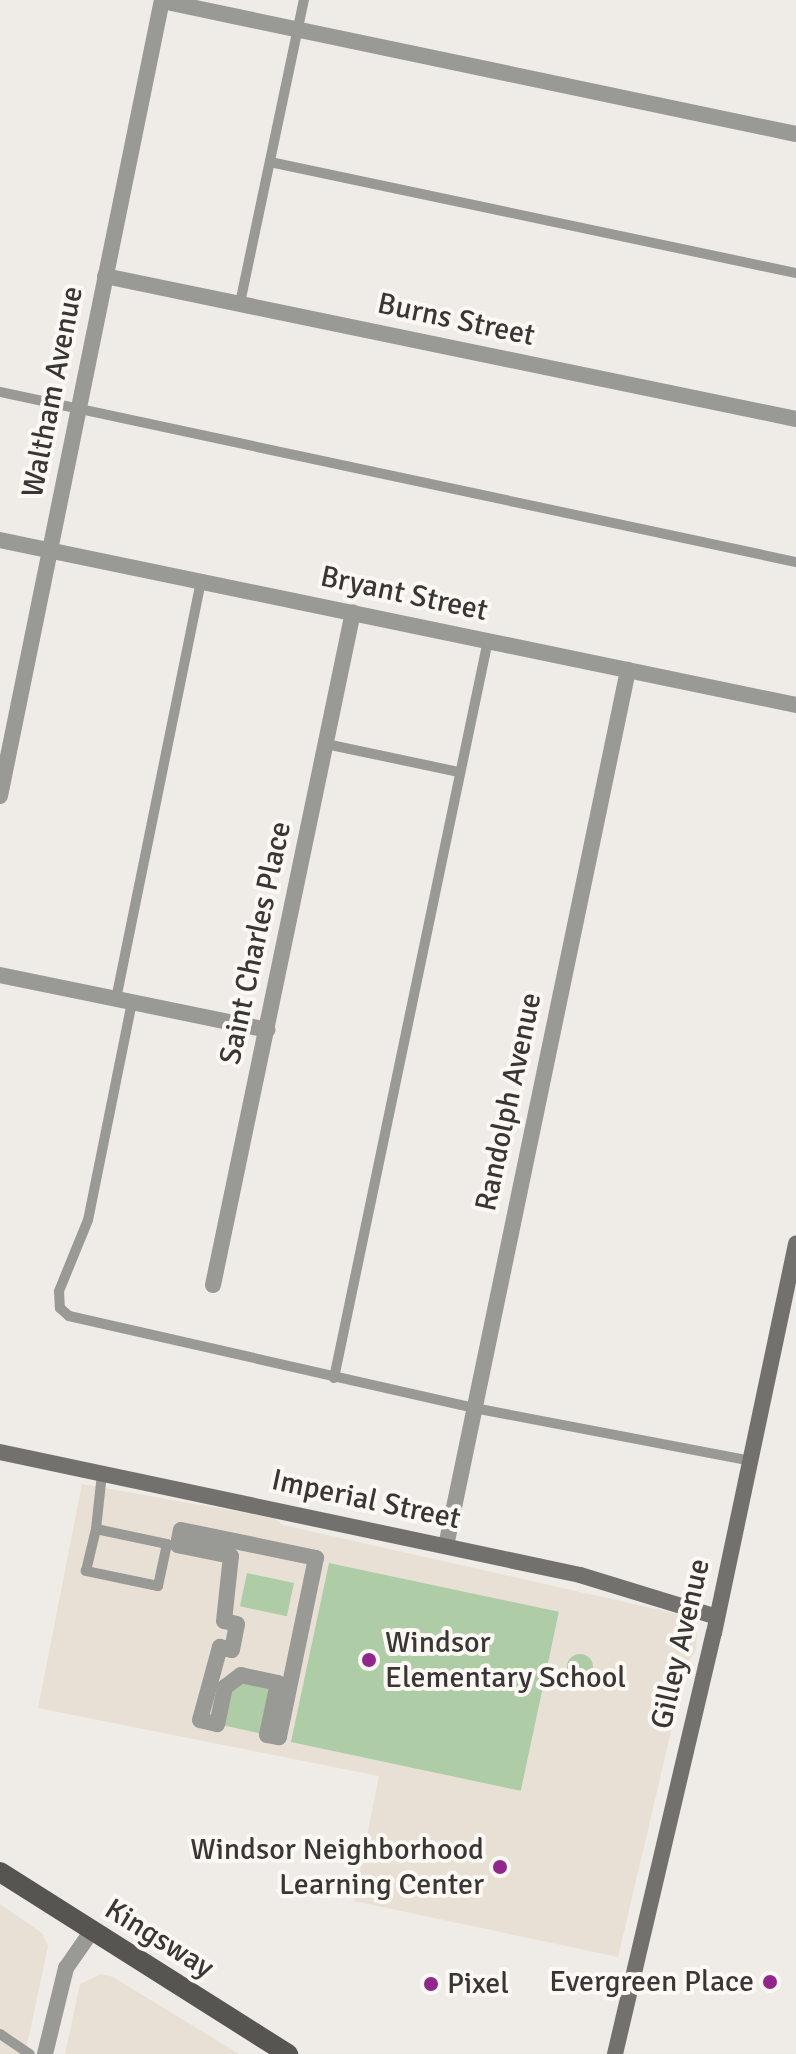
<!DOCTYPE html>
<html>
<head>
<meta charset="utf-8">
<style>
  body { margin:0 }
  #map { position:relative; width:796px; height:2054px; overflow:hidden; background:#efebe6; font-family:Signika,sans-serif }
  div>[style] { position:absolute }
  .built>* { inset:0; background:#e8e0d5 }
  .green>* { inset:0; background:#aecca5; transform-origin:0 0 }
  .round { border-radius:50% }
  .lane>* { height:10px; margin:-5px; padding:0 5px; transform-origin:5px; border-radius:5px; background:#999996 }
  .street>* { height:16px; margin:-8px; padding:0 8px; transform-origin:8px; border-radius:8px; background:#999996 }
  .secondary>* { height:16px; margin:-8px; padding:0 8px; transform-origin:8px; border-radius:8px; background:#72716e }
  .primary>* { height:20px; margin:-10px; padding:0 10px; transform-origin:10px; border-radius:10px; background:#565551 }
  .dots>* { width:22px; height:22px; translate:-50% -50%; box-sizing:border-box; border:4px solid #fcf8f4; border-radius:50% }
  span { translate:-50% -50%; white-space:nowrap; text-align:center; line-height:1.15; -webkit-text-stroke:8px #fcf8f4; paint-order:stroke }
  .street-label { font-size:30px; color:#383735 }
  .poi-label { font-size:30px; color:#383735 }
  .left { translate:0 -50%; text-align:left }
  .right { translate:-100% -50%; text-align:right }
</style>
</head>
<body>
<div id="map">
  <div class="built">
    <div style="clip-path:polygon(82px 1484px,274px 1518px,283px 1525px,687px 1616px,697px 1628px,696px 1651px,687px 1664px,618px 1957px,354px 1901px,379px 1776px,38px 1708px)"></div>
    <div style="clip-path:polygon(0 1904px,42px 1933px,48px 1946px,25px 2054px,0 2054px)"></div>
    <div style="clip-path:polygon(101px 1974px,113px 1977px,239px 2054px,65px 2054px,80px 1984px)"></div>
  </div>
  <div class="green">
    <div style="left:329px;top:1563px;width:235px;height:183px;rotate:12deg"></div>
    <div style="left:247px;top:1573px;width:48px;height:34px;rotate:12deg"></div>
    <div class="round" style="left:567px;top:1654px;width:26px;height:26px"></div>
    <div style="clip-path:polygon(241px 1675px,278px 1683px,267px 1735px,217px 1724px,225px 1687px)"></div>
  </div>
  <div class="lane">
    <div style="left:270px;top:162px;width:538px;rotate:11.92deg"></div>
    <div style="left:240px;top:303px;width:310px;rotate:-78.1deg"></div>
    <div style="left:0;top:392px;width:814px;rotate:12.06deg"></div>
    <div style="left:326px;top:744px;width:136px;rotate:11.9deg"></div>
    <div style="left:116px;top:999px;width:427px;rotate:-78.5deg"></div>
    <div style="left:132px;top:1002px;width:222px;rotate:101.4deg"></div>
    <div style="left:88px;top:1220px;width:77px;rotate:112.2deg"></div>
    <div style="left:59px;top:1291px;width:17px;rotate:87deg"></div>
    <div style="left:60px;top:1308px;width:12px;rotate:42deg"></div>
    <div style="left:69px;top:1316px;width:415px;rotate:12.8deg"></div>
    <div style="left:474px;top:1408px;width:282px;rotate:10.8deg"></div>
    <div style="left:334px;top:1378px;width:754px;rotate:-78.21deg"></div>
    <div style="left:96px;top:1529px;width:73px;rotate:11.9deg"></div>
    <div style="left:167px;top:1544px;width:43px;rotate:102.1deg"></div>
    <div style="left:158px;top:1586px;width:74px;rotate:-168.2deg"></div>
    <div style="left:86px;top:1571px;width:43px;rotate:-76.6deg"></div>
    <div style="left:96px;top:1529px;width:55px;rotate:-83.8deg"></div>
    <div style="left:0;top:2034px;width:36px;rotate:34deg"></div>
  </div>
  <div class="street">
    <div style="left:162px;top:1px;width:648px;rotate:11.85deg"></div>
    <div style="left:105px;top:276px;width:706px;rotate:11.69deg"></div>
    <div style="left:0;top:540px;width:813px;rotate:11.71deg"></div>
    <div style="left:0;top:796px;width:812px;rotate:-78.5deg"></div>
    <div style="left:0;top:975px;width:273px;rotate:11.6deg"></div>
    <div style="left:213px;top:1285px;width:687px;rotate:-78.25deg"></div>
    <div style="left:181px;top:1530px;width:138px;rotate:11.7deg"></div>
    <div style="left:316px;top:1558px;width:183px;rotate:101.7deg"></div>
    <div style="left:279px;top:1737px;width:12px;rotate:-171deg"></div>
    <div style="left:267px;top:1735px;width:53px;rotate:-78.1deg"></div>
    <div style="left:278px;top:1683px;width:38px;rotate:-168deg"></div>
    <div style="left:241px;top:1675px;width:20px;rotate:143deg"></div>
    <div style="left:225px;top:1687px;width:38px;rotate:102deg"></div>
    <div style="left:217px;top:1724px;width:17px;rotate:-167deg"></div>
    <div style="left:200px;top:1720px;width:76px;rotate:-74.7deg"></div>
    <div style="left:220px;top:1647px;width:12px;rotate:14deg"></div>
    <div style="left:232px;top:1650px;width:26px;rotate:-79deg"></div>
    <div style="left:237px;top:1624px;width:13px;rotate:-167deg"></div>
    <div style="left:224px;top:1621px;width:65px;rotate:-83.9deg"></div>
    <div style="left:231px;top:1556px;width:54px;rotate:-168.3deg"></div>
    <div style="left:178px;top:1545px;width:15px;rotate:-79deg"></div>
    <div style="left:446px;top:1546px;width:895px;rotate:-78.26deg"></div>
    <div style="left:45px;top:2054px;width:89px;rotate:-76.3deg"></div>
    <div style="left:66px;top:1968px;width:44px;rotate:-55.2deg"></div>
  </div>
  <div class="secondary">
    <div style="left:0;top:1452px;width:593px;rotate:11.97deg"></div>
    <div style="left:580px;top:1575px;width:143px;rotate:17deg"></div>
    <div style="left:615px;top:2054px;width:432px;rotate:-76.8deg"></div>
    <div style="left:714px;top:1633px;width:398px;rotate:-78.1deg"></div>
  </div>
  <div class="primary">
    <div style="left:0;top:1872px;width:341px;rotate:32.3deg"></div>
  </div>
  <div class="dots">
    <div style="left:369px;top:1660px;background:#91278a"></div>
    <div style="left:500px;top:1867px;background:#91278a"></div>
    <div style="left:770px;top:1982px;background:#91278a"></div>
    <div style="left:431px;top:1984px;background:#91278a"></div>
  </div>
  <div class="street-label">
    <span style="left:456px;top:320px;rotate:12deg">Burns Street</span>
    <span style="left:53px;top:392px;rotate:-79deg">Waltham Avenue</span>
    <span style="left:404px;top:594px;rotate:12deg">Bryant Street</span>
    <span style="left:256px;top:943px;rotate:-78deg">Saint Charles Place</span>
    <span style="left:509px;top:1102px;rotate:-78deg">Randolph Avenue</span>
    <span style="left:366px;top:1500px;rotate:12deg">Imperial Street</span>
    <span style="left:681px;top:1644px;rotate:-77deg">Gilley Avenue</span>
    <span style="left:159px;top:1939px;rotate:32deg">Kingsway</span>
  </div>
  <div class="poi-label">
    <span class="left" style="left:385px;top:1660px">Windsor<br>Elementary School</span>
    <span class="right" style="left:484px;top:1867px">Windsor Neighborhood<br>Learning Center</span>
    <span class="right" style="left:754px;top:1982px">Evergreen Place</span>
    <span class="left" style="left:447px;top:1984px">Pixel</span>
  </div>
</div>
</body>
</html>
